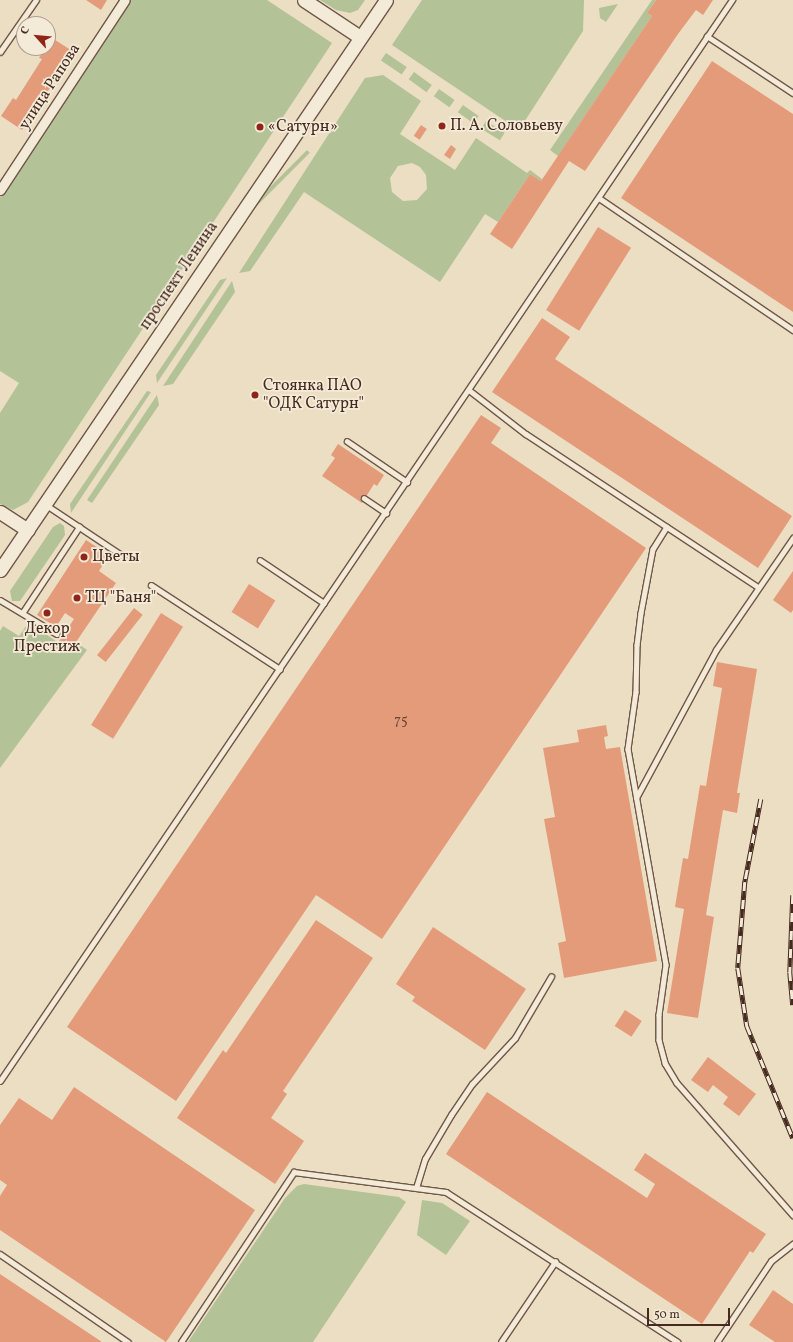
<!DOCTYPE html>
<html>
<head>
<meta charset="utf-8">
<style>
  body { margin:0 }
  #map { position:relative; width:793px; height:1342px; overflow:hidden; background:#ecdec3; font-family:Vollkorn,serif }
  div>[style] { position:absolute }
  .green>* { inset:0; background:#b3c297; transform-origin:0 0 }
  .building>* { inset:0; background:#e49b7a; transform-origin:0 0 }
  .roads { filter:drop-shadow(1px 0 #705749) drop-shadow(-1px 0 #705749) drop-shadow(0 1px #705749) drop-shadow(0 -1px #705749) }
  .lane>* { height:4.5px; margin:-2.25px; padding:0 2.25px; transform-origin:2.25px; border-radius:2.25px; background:#f3ead8 }
  .street>* { height:9px; margin:-4.5px; padding:0 4.5px; transform-origin:4.5px; border-radius:4.5px; background:#f3ead8 }
  .secondary>* { height:13px; margin:-6.5px; padding:0 6.5px; transform-origin:6.5px; border-radius:6.5px; background:#f3ead8 }
  .rail>* { height:4.5px; margin-top:-2.25px; transform-origin:0; background:repeating-linear-gradient(90deg,#f3ead8 0 9px,#462a20 0 18px); box-sizing:border-box; border-block:1px solid #462a20 }
  .dots>* { width:11px; height:11px; translate:-50% -50%; box-sizing:border-box; border:2px solid #f3ead8; border-radius:50% }
  span { translate:-50% -50%; white-space:nowrap; text-align:center; line-height:1.15; -webkit-text-stroke:3.5px #f3ead8; paint-order:stroke }
  .number-label { font-size:14px; color:#6e4636 }
  .number-label span { -webkit-text-stroke-width:0 }
  .street-label { font-size:16px; color:#462a20 }
  .poi-label { font-size:16px; color:#462a20 }
  .left { translate:0 -50%; text-align:left }
  .north { position:absolute; left:16px; top:16px; width:40px; height:40px; box-sizing:border-box; background:#f3ead8; border:1px solid #ae9d8e; border-radius:50%; rotate:297deg; font-size:11px; font-weight:700; line-height:16px; text-align:center; color:#462a20 }
  .north::after { content:''; display:block; margin:auto; width:14px; height:18px; background:#8f2418; clip-path:polygon(50% 0,100% 100%,50% 72%,0 100%) }
  .scale { position:absolute; left:647px; top:1308px; width:83px; height:18px; box-sizing:border-box; border:2px solid #462a20; border-top:0; padding-left:5px; font-size:12px; line-height:14px; white-space:nowrap; color:#462a20; -webkit-text-stroke:3px #f3ead8; paint-order:stroke }
</style>
</head>
<body>
<div id="map">
  <div class="green">
    <div style="clip-path:polygon(130px 0,267px 0,332px 43px,28px 502px,13px 510px,0 504px,0 413px,19px 383px,0 371px,0 197px)"></div>
    <div style="clip-path:polygon(320px 0,365px 0,358px 10px,350px 13px,336px 10px)"></div>
    <div style="clip-path:polygon(422px 0,584px 0,583px 31px,519px 130px,392px 45px)"></div>
    <div style="clip-path:polygon(652px 0,656px 0,647px 13px,652px 16px,558px 156px,550px 150px)"></div>
    <div style="clip-path:polygon(618px 4px,606px 22px,600px 18px,599px 8px)"></div>
    <div style="left:386px;top:53px;width:25px;height:9px;rotate:34deg"></div>
    <div style="left:414px;top:72px;width:22px;height:9px;rotate:36deg"></div>
    <div style="clip-path:polygon(evenodd,383px 75px,421px 101px,400px 134px,455px 170px,476px 138px,527px 173px,530px 170px,542px 179px,541px 181px,530px 174px,498px 222px,485px 214px,440px 282px,304px 192px,250px 271px,239px 273px,365px 78px,383px 75px,412px 163px,420px 167px,426px 175px,427px 189px,417px 200px,403px 201px,392px 192px,390px 178px,398px 166px,412px 163px)"></div>
    <div style="left:439px;top:89px;width:19px;height:9px;rotate:35deg"></div>
    <div style="left:463px;top:105px;width:19px;height:9px;rotate:35deg"></div>
    <div style="left:486px;top:121px;width:22px;height:9px;rotate:32deg"></div>
    <div style="left:307px;top:150px;width:4px;height:135px;rotate:45deg"></div>
    <div style="clip-path:polygon(227px 278px,157px 383px,156px 375px,220px 280px)"></div>
    <div style="clip-path:polygon(232px 281px,235px 292px,173px 384px,163px 386px)"></div>
    <div style="clip-path:polygon(147px 391px,151px 392px,71px 513px,70px 504px)"></div>
    <div style="clip-path:polygon(157px 395px,159px 405px,92px 503px,87px 500px)"></div>
    <div style="clip-path:polygon(60px 523px,64px 526px,65px 535px,20px 601px,12px 601px,10px 591px,53px 527px)"></div>
    <div style="clip-path:polygon(29px 622px,57px 642px,60px 640px,72px 648px,76px 642px,87px 650px,0 768px,0 631px,3px 626px,19px 636px)"></div>
    <div style="clip-path:polygon(304px 1184px,399px 1197px,406px 1202px,313px 1342px,188px 1342px,285px 1198px,297px 1186px)"></div>
    <div style="clip-path:polygon(422px 1200px,442px 1203px,470px 1221px,446px 1255px,417px 1235px)"></div>
  </div>
  <div class="building">
    <div style="clip-path:polygon(86px 0,107px 0,101px 10px)"></div>
    <div style="clip-path:polygon(656px 0,713px 0,703px 15px,696px 10px,678px 34px,585px 171px,569px 161px,512px 249px,490px 234px,530px 174px,541px 181px,652px 16px,647px 13px)"></div>
    <div style="clip-path:polygon(52px 38px,74px 52px,22px 130px,1px 116px,13px 98px,16px 100px,42px 59px,39px 58px)"></div>
    <div style="clip-path:polygon(712px 61px,793px 114px,793px 312px,621px 198px)"></div>
    <div style="left:421px;top:125px;width:7px;height:13px;rotate:34deg"></div>
    <div style="clip-path:polygon(451px 145px,456px 149px,450px 159px,444px 155px)"></div>
    <div style="left:598px;top:227px;width:39px;height:98px;rotate:32deg"></div>
    <div style="clip-path:polygon(542px 318px,570px 337px,555px 359px,792px 516px,758px 568px,492px 392px)"></div>
    <div style="clip-path:polygon(481px 415px,501px 428px,491px 443px,646px 548px,382px 939px,316px 895px,176px 1101px,67px 1027px)"></div>
    <div style="clip-path:polygon(338px 444px,384px 475px,377px 486px,374px 484px,362px 503px,322px 476px,335px 458px,331px 455px)"></div>
    <div style="clip-path:polygon(86px 540px,109px 555px,99px 571px,116px 583px,72px 648px,60px 640px,74px 619px,65px 613px,56px 627px,37px 615px)"></div>
    <div style="clip-path:polygon(793px 571px,793px 610px,791px 613px,773px 600px)"></div>
    <div style="left:249px;top:584px;width:31px;height:33px;rotate:32deg"></div>
    <div style="left:134px;top:608px;width:11px;height:60px;rotate:38deg"></div>
    <div style="left:161px;top:613px;width:26px;height:132px;rotate:32deg"></div>
    <div style="clip-path:polygon(717px 662px,757px 669px,737px 793px,740px 793px,737px 813px,723px 810px,706px 915px,714px 917px,698px 1018px,667px 1013px,684px 909px,675px 907px,683px 858px,688px 859px,700px 785px,706px 786px,722px 688px,713px 686px)"></div>
    <div style="clip-path:polygon(606px 725px,608px 736px,604px 737px,606px 749px,620px 747px,657px 961px,564px 978px,558px 943px,566px 941px,544px 819px,555px 817px,543px 748px,579px 742px,577px 730px)"></div>
    <div style="clip-path:polygon(316px 920px,373px 958px,283px 1091px,287px 1094px,271px 1118px,304px 1141px,275px 1184px,177px 1118px,223px 1050px,226px 1053px)"></div>
    <div style="clip-path:polygon(433px 927px,526px 989px,485px 1050px,412px 1001px,415px 997px,396px 984px)"></div>
    <div style="left:625px;top:1010px;width:20px;height:19px;rotate:33deg"></div>
    <div style="clip-path:polygon(708px 1057px,756px 1094px,739px 1116px,723px 1104px,728px 1097px,713px 1085px,708px 1092px,691px 1080px)"></div>
    <div style="clip-path:polygon(74px 1087px,255px 1210px,166px 1342px,0 1230px,0 1196px,7px 1185px,0 1180px,0 1125px,19px 1098px,52px 1120px)"></div>
    <div style="clip-path:polygon(487px 1092px,647px 1198px,655px 1184px,634px 1170px,645px 1153px,766px 1234px,753px 1253px,750px 1251px,702px 1324px,446px 1154px)"></div>
    <div style="clip-path:polygon(0 1274px,102px 1342px,0 1342px)"></div>
    <div style="clip-path:polygon(773px 1290px,793px 1304px,793px 1342px,775px 1342px,749px 1325px)"></div>
  </div>
  <div class="roads">
    <div class="lane">
      <div style="left:707px;top:36px;width:103px;rotate:33.5deg"></div>
      <div style="left:0;top:52px;width:63px;rotate:-55.3deg"></div>
      <div style="left:599px;top:198px;width:235px;rotate:34.2deg"></div>
      <div style="left:469px;top:390px;width:72px;rotate:37.7deg"></div>
      <div style="left:526px;top:434px;width:278px;rotate:33.4deg"></div>
      <div style="left:347px;top:441px;width:73px;rotate:34.3deg"></div>
      <div style="left:364px;top:498px;width:27px;rotate:34deg"></div>
      <div style="left:45px;top:504px;width:94px;rotate:33.7deg"></div>
      <div style="left:667px;top:527px;width:26px;rotate:122deg"></div>
      <div style="left:653px;top:549px;width:65px;rotate:100.6deg"></div>
      <div style="left:641px;top:613px;width:32px;rotate:97deg"></div>
      <div style="left:637px;top:645px;width:47px;rotate:91.2deg"></div>
      <div style="left:636px;top:692px;width:58px;rotate:98deg"></div>
      <div style="left:628px;top:749px;width:219px;rotate:80deg"></div>
      <div style="left:666px;top:965px;width:50px;rotate:98deg"></div>
      <div style="left:659px;top:1015px;width:25px;rotate:90deg"></div>
      <div style="left:659px;top:1040px;width:24px;rotate:75deg"></div>
      <div style="left:665px;top:1063px;width:23px;rotate:59deg"></div>
      <div style="left:677px;top:1083px;width:176px;rotate:48.7deg"></div>
      <div style="left:260px;top:560px;width:77px;rotate:33.9deg"></div>
      <div style="left:151px;top:585px;width:154px;rotate:33.1deg"></div>
      <div style="left:0;top:600px;width:66px;rotate:30.8deg"></div>
      <div style="left:23px;top:612px;width:102px;rotate:-56.6deg"></div>
      <div style="left:636px;top:798px;width:168px;rotate:-61.6deg"></div>
      <div style="left:716px;top:650px;width:136px;rotate:-55.5deg"></div>
      <div style="left:0;top:1081px;width:1306px;rotate:-55.9deg"></div>
      <div style="left:416px;top:1188px;width:30px;rotate:-73deg"></div>
      <div style="left:425px;top:1159px;width:51px;rotate:-59.4deg"></div>
      <div style="left:451px;top:1115px;width:37px;rotate:-56deg"></div>
      <div style="left:472px;top:1084px;width:63px;rotate:-46.9deg"></div>
      <div style="left:515px;top:1038px;width:71px;rotate:-59.5deg"></div>
      <div style="left:0;top:1254px;width:155px;rotate:34.5deg"></div>
      <div style="left:181px;top:1342px;width:204px;rotate:-56.4deg"></div>
      <div style="left:294px;top:1172px;width:153px;rotate:7.5deg"></div>
      <div style="left:446px;top:1192px;width:276px;rotate:32.9deg"></div>
      <div style="left:501px;top:1342px;width:97px;rotate:-56deg"></div>
      <div style="left:717px;top:1342px;width:97px;rotate:-56.3deg"></div>
      <div style="left:771px;top:1261px;width:28px;rotate:-38deg"></div>
    </div>
    <div class="street">
      <div style="left:0;top:190px;width:227px;rotate:-56.7deg"></div>
    </div>
    <div class="secondary">
      <div style="left:304px;top:0;width:67px;rotate:33.5deg"></div>
      <div style="left:0;top:512px;width:33px;rotate:33deg"></div>
      <div style="left:0;top:570px;width:688px;rotate:-55.89deg"></div>
    </div>
  </div>
  <div class="rail">
    <div style="left:761px;top:799px;width:85px;rotate:100.9deg"></div>
    <div style="left:745px;top:882px;width:86px;rotate:94.7deg"></div>
    <div style="left:738px;top:968px;width:59px;rotate:81.2deg"></div>
    <div style="left:747px;top:1026px;width:121px;rotate:67.7deg"></div>
    <div style="left:793px;top:895px;width:77px;rotate:92.2deg"></div>
    <div style="left:790px;top:972px;width:33px;rotate:85deg"></div>
  </div>
  <div class="dots">
    <div style="left:442px;top:126px;background:#8f2418"></div>
    <div style="left:260px;top:127px;background:#8f2418"></div>
    <div style="left:255px;top:395px;background:#8f2418"></div>
    <div style="left:84px;top:557px;background:#8f2418"></div>
    <div style="left:77px;top:598px;background:#8f2418"></div>
    <div style="left:47px;top:613px;background:#8f2418"></div>
  </div>
  <div class="number-label">
    <span style="left:401px;top:721px">75</span>
  </div>
  <div class="street-label">
    <span style="left:50px;top:87px;rotate:-57deg">улица Рапова</span>
    <span style="left:179px;top:276px;rotate:-56deg">проспект Ленина</span>
  </div>
  <div class="poi-label">
    <span class="left" style="left:450px;top:126px">П. А. Соловьеву</span>
    <span class="left" style="left:268px;top:127px">«Сатурн»</span>
    <span class="left" style="left:263px;top:395px">Стоянка ПАО<br>"ОДК Сатурн"</span>
    <span class="left" style="left:92px;top:557px">Цветы</span>
    <span class="left" style="left:85px;top:598px">ТЦ "Баня"</span>
    <span style="left:47px;top:638px">Декор<br>Престиж</span>
  </div>
  <div class="north">С</div>
  <div class="scale">50 m</div>
</div>
</body>
</html>
